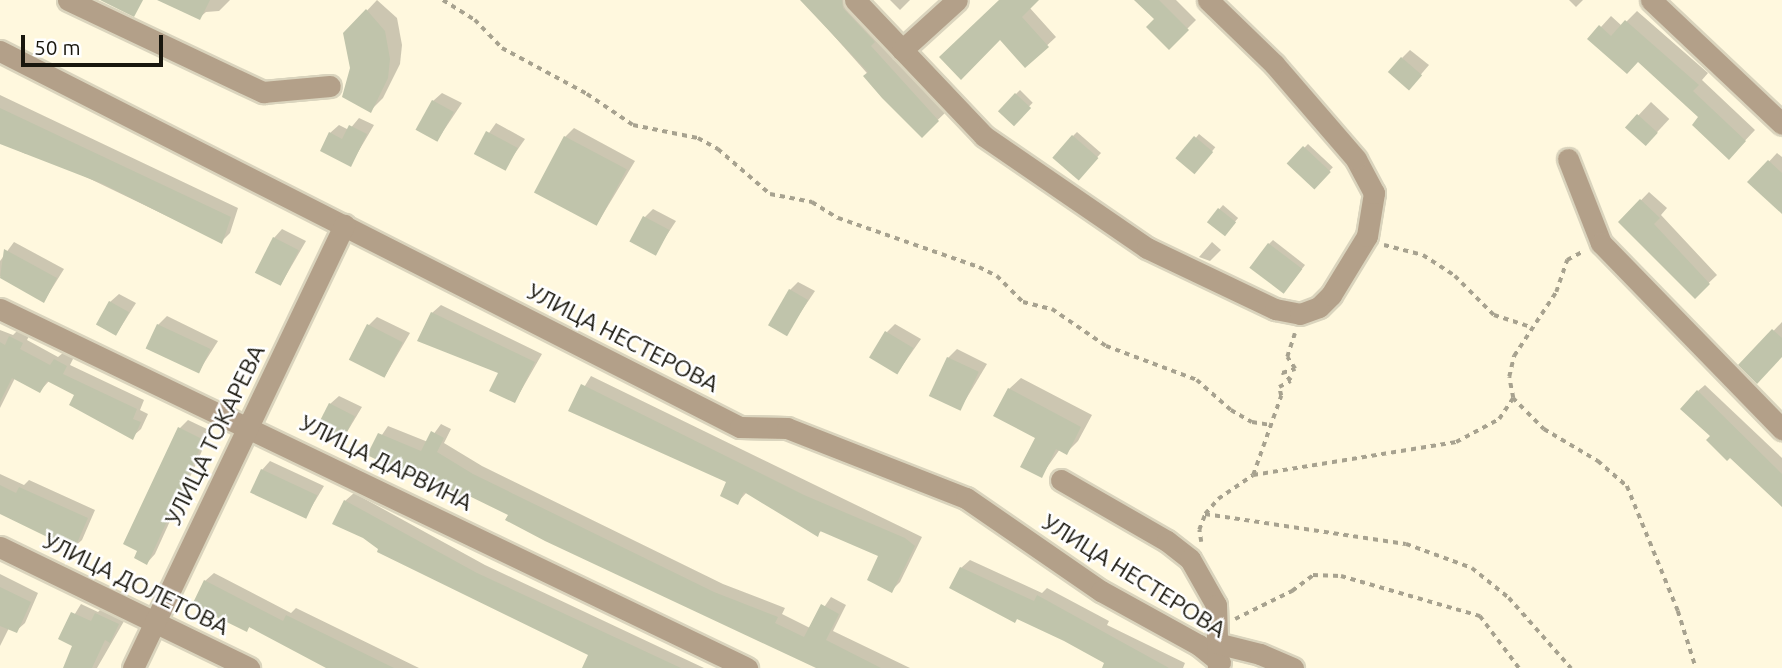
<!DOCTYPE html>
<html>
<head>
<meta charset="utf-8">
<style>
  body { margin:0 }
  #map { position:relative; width:1782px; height:668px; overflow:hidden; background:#fff8de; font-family:Ubuntu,sans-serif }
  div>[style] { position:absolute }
  .shadow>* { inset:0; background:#0003; transform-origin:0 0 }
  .building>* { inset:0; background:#c0c4ab; transform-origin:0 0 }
  .path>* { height:3.5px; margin-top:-1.75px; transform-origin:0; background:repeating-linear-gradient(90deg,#a7a28f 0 5px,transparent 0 10px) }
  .roads { filter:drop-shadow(2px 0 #dad4bd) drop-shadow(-2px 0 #dad4bd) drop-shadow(0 2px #dad4bd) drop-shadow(0 -2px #dad4bd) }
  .minor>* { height:21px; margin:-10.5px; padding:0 10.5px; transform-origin:10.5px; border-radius:10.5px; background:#b3a089 }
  span { translate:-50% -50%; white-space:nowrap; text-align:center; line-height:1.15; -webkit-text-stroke:5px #fff; paint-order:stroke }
  .street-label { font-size:23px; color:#19170e }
  .scale { position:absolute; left:21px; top:35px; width:142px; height:32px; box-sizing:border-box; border:4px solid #19170e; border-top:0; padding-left:9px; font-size:21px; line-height:24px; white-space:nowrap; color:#19170e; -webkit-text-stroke:5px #fff; paint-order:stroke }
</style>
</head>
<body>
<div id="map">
  <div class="shadow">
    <div style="clip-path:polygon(161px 0,230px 0,219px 11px,206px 12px,199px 18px)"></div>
    <div style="clip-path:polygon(377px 0,397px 18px,402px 45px,400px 64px,383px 98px,370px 111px,351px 68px,345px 34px)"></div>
    <div style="clip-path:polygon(802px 0,850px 0,908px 74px,946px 112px,922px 135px)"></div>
    <div style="clip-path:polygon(890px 0,910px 0,900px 10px)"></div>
    <div style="clip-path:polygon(1002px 0,1036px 0,1029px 7px,1056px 37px,1025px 66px,1000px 37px)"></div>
    <div style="clip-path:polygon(1137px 0,1176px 0,1196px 20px,1169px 47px,1156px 19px)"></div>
    <div style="clip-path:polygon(1569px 0,1583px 0,1576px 7px)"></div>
    <div style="clip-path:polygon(1637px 11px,1708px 73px,1702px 80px,1755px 130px,1739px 147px,1639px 60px,1590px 39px,1611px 16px,1622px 26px)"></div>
    <div style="clip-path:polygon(1410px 50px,1429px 65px,1417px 79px,1402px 58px)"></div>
    <div style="left:1020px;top:90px;width:18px;height:28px;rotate:45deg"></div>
    <div style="clip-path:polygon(442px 93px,462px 103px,438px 139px,433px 101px)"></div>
    <div style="clip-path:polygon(0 95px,238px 208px,230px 233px,221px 242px,30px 150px,26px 154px,0 142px)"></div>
    <div style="left:1651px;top:102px;width:25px;height:35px;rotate:43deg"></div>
    <div style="clip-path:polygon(359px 118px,374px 125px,351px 164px,330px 133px,339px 125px,349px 130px)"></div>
    <div style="clip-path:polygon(496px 123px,525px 139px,504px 169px,475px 153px)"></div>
    <div style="clip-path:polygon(574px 128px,635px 161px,597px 224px,565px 137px)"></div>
    <div style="clip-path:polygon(1077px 132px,1101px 153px,1082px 174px,1073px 136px)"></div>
    <div style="left:1199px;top:134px;width:21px;height:32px;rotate:39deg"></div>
    <div style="left:1308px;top:144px;width:34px;height:28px;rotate:43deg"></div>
    <div style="clip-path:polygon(1777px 153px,1782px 157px,1782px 212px,1750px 182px)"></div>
    <div style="clip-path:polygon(1649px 192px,1667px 208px,1661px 215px,1717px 275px,1695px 296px,1620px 222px)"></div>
    <div style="left:1223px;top:205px;width:20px;height:21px;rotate:41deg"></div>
    <div style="clip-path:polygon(653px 209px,676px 221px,655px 253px,645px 217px)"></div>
    <div style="clip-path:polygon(282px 229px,306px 241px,281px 284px,274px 238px)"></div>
    <div style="clip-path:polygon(1273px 240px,1305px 265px,1287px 288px,1269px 244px)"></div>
    <div style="clip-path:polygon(14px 242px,64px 269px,44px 301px,0 276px,0 261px)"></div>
    <div style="clip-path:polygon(1212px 242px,1221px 250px,1210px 261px,1199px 257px)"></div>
    <div style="clip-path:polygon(798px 282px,815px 291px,786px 334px,790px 290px)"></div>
    <div style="clip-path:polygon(119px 294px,136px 303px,117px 333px,110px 302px)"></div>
    <div style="clip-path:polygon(441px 305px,542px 354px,515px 401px,500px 372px,432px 313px)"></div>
    <div style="clip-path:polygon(167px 316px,218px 341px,199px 371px,158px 325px)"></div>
    <div style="clip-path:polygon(377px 317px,410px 333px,385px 376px,368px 326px)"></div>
    <div style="clip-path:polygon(1782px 322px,1782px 355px,1741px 365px)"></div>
    <div style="clip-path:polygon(895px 324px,921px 339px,898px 372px,887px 332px)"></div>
    <div style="clip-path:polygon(19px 329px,30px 334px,27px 340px,58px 357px,64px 352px,74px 357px,70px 365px,144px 400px,140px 410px,148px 414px,141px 429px,132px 437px,76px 395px,49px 381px,40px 391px,15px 378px,0 408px,0 330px,13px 335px)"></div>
    <div style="clip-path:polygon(957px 349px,987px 364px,960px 409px,948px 358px)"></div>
    <div style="clip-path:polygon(591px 376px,922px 537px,900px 582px,892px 590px,881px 555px,822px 530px,818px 534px,747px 492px,737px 503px,729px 481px,570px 410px)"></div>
    <div style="clip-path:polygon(1021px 378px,1092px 415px,1078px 441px,1066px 453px,1060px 449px,1041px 476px,1037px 437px,1009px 389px)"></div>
    <div style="clip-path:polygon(1705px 385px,1782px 458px,1782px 505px,1712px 435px,1698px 391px)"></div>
    <div style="clip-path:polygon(339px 396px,362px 407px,341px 442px,330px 404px)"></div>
    <div style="clip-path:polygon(188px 420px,211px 431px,155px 554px,147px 563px,140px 550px,180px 428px)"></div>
    <div style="clip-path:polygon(441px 424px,451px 429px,444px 443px,482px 466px,723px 584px,785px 608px,782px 614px,810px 628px,831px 597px,846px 605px,833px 631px,910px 668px,829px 668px,466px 493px,459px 499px,369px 454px,388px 426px,428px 442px)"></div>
    <div style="clip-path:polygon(270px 461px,324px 486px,306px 516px,262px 470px)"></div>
    <div style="clip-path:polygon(0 474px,24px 485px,29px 480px,95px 510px,82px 540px,73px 548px,0 513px)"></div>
    <div style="clip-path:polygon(354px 493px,485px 565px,704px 668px,593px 668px,591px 654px,381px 548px,345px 501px)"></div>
    <div style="clip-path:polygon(970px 560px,1042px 593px,1047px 588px,1109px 621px,1107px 625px,1185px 663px,1183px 668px,1118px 668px,961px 568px)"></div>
    <div style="clip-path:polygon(214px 573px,291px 613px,296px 608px,419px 668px,331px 668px,250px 626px,247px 630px,205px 581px)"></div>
    <div style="clip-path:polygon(0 574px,38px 593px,25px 623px,16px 631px,9px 628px,0 646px)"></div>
    <div style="clip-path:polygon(81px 604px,98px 612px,105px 605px,127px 616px,97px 668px,64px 668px,75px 645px,60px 638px)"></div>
  </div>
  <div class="building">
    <div style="clip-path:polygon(100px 0,143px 0,134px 17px)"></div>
    <div style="clip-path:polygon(157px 0,210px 0,200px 20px)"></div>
    <div style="clip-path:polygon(800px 0,842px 0,843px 8px,875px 42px,871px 46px,939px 121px,922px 138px,882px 98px,863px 76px,868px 72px)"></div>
    <div style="clip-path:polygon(999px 0,1039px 0,1022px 17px,1049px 47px,1025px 68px,1000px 40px,961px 80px,939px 57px)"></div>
    <div style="clip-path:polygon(1134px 0,1159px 0,1189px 30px,1169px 50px,1146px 27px,1154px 19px)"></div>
    <div style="clip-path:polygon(366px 9px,385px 31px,390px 59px,388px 78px,371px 113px,342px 97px,350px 68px,343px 33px)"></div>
    <div style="clip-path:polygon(1625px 20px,1699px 85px,1693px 91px,1746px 141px,1729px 160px,1692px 125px,1698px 117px,1638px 62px,1627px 74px,1587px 39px,1599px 25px,1611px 36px)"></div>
    <div style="left:1401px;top:57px;width:28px;height:20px;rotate:41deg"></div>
    <div style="left:1015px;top:93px;width:22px;height:25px;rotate:43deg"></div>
    <div style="left:432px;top:100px;width:25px;height:34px;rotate:29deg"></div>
    <div style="clip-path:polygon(0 108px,231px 217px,222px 244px,103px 184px,0 144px)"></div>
    <div style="left:1637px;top:114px;width:28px;height:18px;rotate:42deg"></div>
    <div style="clip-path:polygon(349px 125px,367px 134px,351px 167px,320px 151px,329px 132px,342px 139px)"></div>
    <div style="left:486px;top:131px;width:36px;height:26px;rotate:28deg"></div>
    <div style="left:1072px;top:135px;width:35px;height:30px;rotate:41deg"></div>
    <div style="left:564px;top:136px;width:71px;height:64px;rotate:28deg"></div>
    <div style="left:1194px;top:136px;width:25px;height:29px;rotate:40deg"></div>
    <div style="left:1303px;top:146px;width:38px;height:24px;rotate:43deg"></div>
    <div style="clip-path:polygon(1768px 160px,1782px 173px,1782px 214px,1747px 182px)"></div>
    <div style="clip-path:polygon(1640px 199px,1660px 218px,1654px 224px,1710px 284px,1695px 299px,1618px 222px)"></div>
    <div style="left:1218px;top:208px;width:23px;height:18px;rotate:38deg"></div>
    <div style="left:643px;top:216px;width:30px;height:29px;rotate:28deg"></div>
    <div style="left:273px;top:237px;width:29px;height:40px;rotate:27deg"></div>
    <div style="left:1268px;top:243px;width:43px;height:31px;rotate:37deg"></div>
    <div style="clip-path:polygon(4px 249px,57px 278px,44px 303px,0 278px)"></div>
    <div style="left:789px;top:289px;width:22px;height:42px;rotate:30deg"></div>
    <div style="left:109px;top:301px;width:23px;height:27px;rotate:29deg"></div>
    <div style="clip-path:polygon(431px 312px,535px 362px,515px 403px,489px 391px,498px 373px,417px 341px)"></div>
    <div style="left:157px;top:324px;width:59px;height:27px;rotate:25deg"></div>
    <div style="left:367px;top:324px;width:40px;height:40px;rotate:27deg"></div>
    <div style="clip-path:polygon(1772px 329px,1782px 338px,1782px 357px,1757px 384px,1738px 365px)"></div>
    <div style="left:885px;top:331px;width:33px;height:31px;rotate:31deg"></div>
    <div style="clip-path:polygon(9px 336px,23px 343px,20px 349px,50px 365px,54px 359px,67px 366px,63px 374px,137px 409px,133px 419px,141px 422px,133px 440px,69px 405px,74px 395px,47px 381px,40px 393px,12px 378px,0 402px,0 342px,5px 345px)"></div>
    <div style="left:947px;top:357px;width:35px;height:43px;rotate:25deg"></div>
    <div style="clip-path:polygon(581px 384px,804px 495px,905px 538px,915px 546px,892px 593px,867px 580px,878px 556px,820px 531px,818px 537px,744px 492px,738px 505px,720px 496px,726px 482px,568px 411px)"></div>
    <div style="clip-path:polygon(1008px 388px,1081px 427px,1067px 455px,1056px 449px,1042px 478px,1020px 467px,1035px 438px,993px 416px)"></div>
    <div style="clip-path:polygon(1697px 390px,1782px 474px,1782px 507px,1730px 458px,1727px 461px,1706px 440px,1710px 436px,1680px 409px)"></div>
    <div style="left:329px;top:403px;width:29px;height:32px;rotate:27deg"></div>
    <div style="clip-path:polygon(178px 427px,204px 440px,147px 565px,134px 558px,137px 551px,123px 544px)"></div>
    <div style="clip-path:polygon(431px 431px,444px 438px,437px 452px,473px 474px,714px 592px,778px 617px,775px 623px,804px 637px,821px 604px,839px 614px,826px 640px,881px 668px,816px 668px,545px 541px,505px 520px,508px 515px,463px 493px,460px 501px,367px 455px,378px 433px,421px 451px)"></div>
    <div style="left:261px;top:469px;width:62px;height:26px;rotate:25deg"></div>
    <div style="clip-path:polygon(0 485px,16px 493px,19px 487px,88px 518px,74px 550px,0 514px)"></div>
    <div style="clip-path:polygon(344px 500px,477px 573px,681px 668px,582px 668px,588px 655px,377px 552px,378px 549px,363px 538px,332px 524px)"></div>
    <div style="clip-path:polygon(960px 567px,1034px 601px,1037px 595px,1169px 668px,1102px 668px,1104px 663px,1064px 641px,1017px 619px,1015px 623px,949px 588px)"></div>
    <div style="clip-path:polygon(204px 580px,283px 621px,286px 615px,394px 668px,326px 668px,249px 627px,247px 632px,192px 605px)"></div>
    <div style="clip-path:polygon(0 587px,31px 602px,17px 633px,0 626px)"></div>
    <div style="clip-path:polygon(71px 612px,91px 621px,95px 613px,119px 624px,110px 643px,105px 640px,92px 668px,63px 668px,72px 646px,58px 639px)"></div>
  </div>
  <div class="path">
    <div style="left:443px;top:0;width:38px;rotate:32deg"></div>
    <div style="left:475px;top:20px;width:39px;rotate:46deg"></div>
    <div style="left:502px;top:48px;width:97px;rotate:28.4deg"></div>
    <div style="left:587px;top:94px;width:55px;rotate:34deg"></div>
    <div style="left:633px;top:125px;width:66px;rotate:11.3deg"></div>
    <div style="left:698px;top:138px;width:23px;rotate:29deg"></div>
    <div style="left:718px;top:149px;width:69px;rotate:40.9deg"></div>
    <div style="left:770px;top:194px;width:43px;rotate:10.8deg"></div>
    <div style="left:812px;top:202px;width:31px;rotate:32deg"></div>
    <div style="left:838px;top:218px;width:149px;rotate:19.2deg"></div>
    <div style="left:979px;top:267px;width:20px;rotate:27deg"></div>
    <div style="left:997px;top:276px;width:37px;rotate:45deg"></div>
    <div style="left:1023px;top:302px;width:30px;rotate:14deg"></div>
    <div style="left:1052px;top:309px;width:65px;rotate:34.4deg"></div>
    <div style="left:1106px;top:346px;width:97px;rotate:20.5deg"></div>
    <div style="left:1197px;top:380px;width:45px;rotate:41.4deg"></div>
    <div style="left:1231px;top:410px;width:24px;rotate:30deg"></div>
    <div style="left:1252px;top:422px;width:20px;rotate:9deg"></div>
    <div style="left:1384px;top:245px;width:40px;rotate:14.4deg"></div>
    <div style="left:1423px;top:255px;width:38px;rotate:33deg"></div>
    <div style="left:1455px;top:276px;width:55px;rotate:45deg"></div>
    <div style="left:1494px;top:315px;width:40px;rotate:18deg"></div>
    <div style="left:1513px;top:398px;width:44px;rotate:45deg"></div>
    <div style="left:1544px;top:429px;width:63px;rotate:30.7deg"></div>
    <div style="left:1598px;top:461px;width:38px;rotate:41deg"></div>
    <div style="left:1627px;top:486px;width:135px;rotate:67.8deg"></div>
    <div style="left:1678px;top:611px;width:60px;rotate:72.5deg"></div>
    <div style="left:1253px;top:475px;width:206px;rotate:-9.2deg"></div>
    <div style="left:1456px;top:442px;width:49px;rotate:-28.1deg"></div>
    <div style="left:1499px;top:419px;width:25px;rotate:-56deg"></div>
    <div style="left:1513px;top:398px;width:21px;rotate:-101deg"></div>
    <div style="left:1509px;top:377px;width:22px;rotate:-77deg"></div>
    <div style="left:1514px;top:356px;width:77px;rotate:-56.7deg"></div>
    <div style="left:1556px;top:292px;width:34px;rotate:-71deg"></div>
    <div style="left:1567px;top:260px;width:19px;rotate:-28deg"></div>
    <div style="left:1205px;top:514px;width:203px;rotate:8.5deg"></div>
    <div style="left:1406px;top:544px;width:70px;rotate:20deg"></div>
    <div style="left:1472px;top:568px;width:48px;rotate:39deg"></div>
    <div style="left:1509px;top:598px;width:94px;rotate:48.5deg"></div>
    <div style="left:1201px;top:542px;width:12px;rotate:-99deg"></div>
    <div style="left:1199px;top:530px;width:17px;rotate:-69deg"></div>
    <div style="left:1205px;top:514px;width:20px;rotate:-49deg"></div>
    <div style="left:1218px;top:499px;width:42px;rotate:-34.4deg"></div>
    <div style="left:1253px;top:475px;width:84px;rotate:-70.5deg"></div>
    <div style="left:1281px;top:396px;width:9px;rotate:-103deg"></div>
    <div style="left:1279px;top:387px;width:13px;rotate:-27deg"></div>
    <div style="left:1291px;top:381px;width:12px;rotate:-138deg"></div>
    <div style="left:1282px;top:373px;width:14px;rotate:-17deg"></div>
    <div style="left:1295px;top:369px;width:14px;rotate:-124deg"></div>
    <div style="left:1287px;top:357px;width:25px;rotate:-72deg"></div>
    <div style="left:1235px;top:619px;width:64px;rotate:-26.2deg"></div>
    <div style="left:1292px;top:591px;width:26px;rotate:-37deg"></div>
    <div style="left:1313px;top:575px;width:28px;rotate:2deg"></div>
    <div style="left:1341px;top:576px;width:145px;rotate:16.1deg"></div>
    <div style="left:1480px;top:616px;width:65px;rotate:53.1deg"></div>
  </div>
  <div class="roads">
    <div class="minor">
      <div style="left:68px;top:0;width:216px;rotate:25.3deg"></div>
      <div style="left:263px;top:92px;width:67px;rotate:-5.1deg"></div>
      <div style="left:855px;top:0;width:187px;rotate:46.5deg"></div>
      <div style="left:984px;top:136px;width:198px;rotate:34.5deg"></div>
      <div style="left:1147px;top:248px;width:142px;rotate:25.5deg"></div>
      <div style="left:1275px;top:309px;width:25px;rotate:11deg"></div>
      <div style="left:1300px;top:314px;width:20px;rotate:-20deg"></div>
      <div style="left:1319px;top:307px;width:17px;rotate:-45deg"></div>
      <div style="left:1331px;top:295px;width:69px;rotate:-58.6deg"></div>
      <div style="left:1367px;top:236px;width:44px;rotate:-80.8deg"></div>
      <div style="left:1374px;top:193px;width:38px;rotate:-118deg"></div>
      <div style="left:1356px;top:159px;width:125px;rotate:-130.8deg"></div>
      <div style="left:1274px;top:64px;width:92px;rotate:-135.9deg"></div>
      <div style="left:1651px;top:0;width:180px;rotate:43.4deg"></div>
      <div style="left:902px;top:50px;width:74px;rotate:-42.3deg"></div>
      <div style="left:0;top:51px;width:830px;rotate:26.94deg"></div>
      <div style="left:740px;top:427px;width:47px;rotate:1.2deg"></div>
      <div style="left:787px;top:428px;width:192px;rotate:21.4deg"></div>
      <div style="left:966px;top:498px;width:164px;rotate:34.6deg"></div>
      <div style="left:1101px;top:591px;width:112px;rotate:28.9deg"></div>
      <div style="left:1199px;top:645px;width:27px;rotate:39deg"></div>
      <div style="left:1568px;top:159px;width:90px;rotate:68.6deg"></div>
      <div style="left:1601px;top:243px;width:260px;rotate:45.8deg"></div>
      <div style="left:0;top:309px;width:829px;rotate:25.67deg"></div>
      <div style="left:1061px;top:480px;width:122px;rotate:29.9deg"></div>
      <div style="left:1167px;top:541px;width:29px;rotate:38deg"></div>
      <div style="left:1190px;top:559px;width:53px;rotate:60.5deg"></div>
      <div style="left:1216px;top:605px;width:63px;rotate:88.2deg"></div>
      <div style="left:0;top:547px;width:277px;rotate:25.9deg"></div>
      <div style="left:1220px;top:644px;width:41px;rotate:14deg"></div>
      <div style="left:1260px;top:654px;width:36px;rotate:23deg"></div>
      <div style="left:133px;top:668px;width:491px;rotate:-64.5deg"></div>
    </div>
  </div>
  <div class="street-label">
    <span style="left:623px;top:338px;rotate:27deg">УЛИЦА НЕСТЕРОВА</span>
    <span style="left:215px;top:435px;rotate:-64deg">УЛИЦА ТОКАРЕВА</span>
    <span style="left:386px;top:463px;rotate:26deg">УЛИЦА ДАРВИНА</span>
    <span style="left:1134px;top:576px;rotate:32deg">УЛИЦА НЕСТЕРОВА</span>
    <span style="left:136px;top:584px;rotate:26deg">УЛИЦА ДОЛЕТОВА</span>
  </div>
  <div class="scale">50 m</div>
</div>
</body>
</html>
